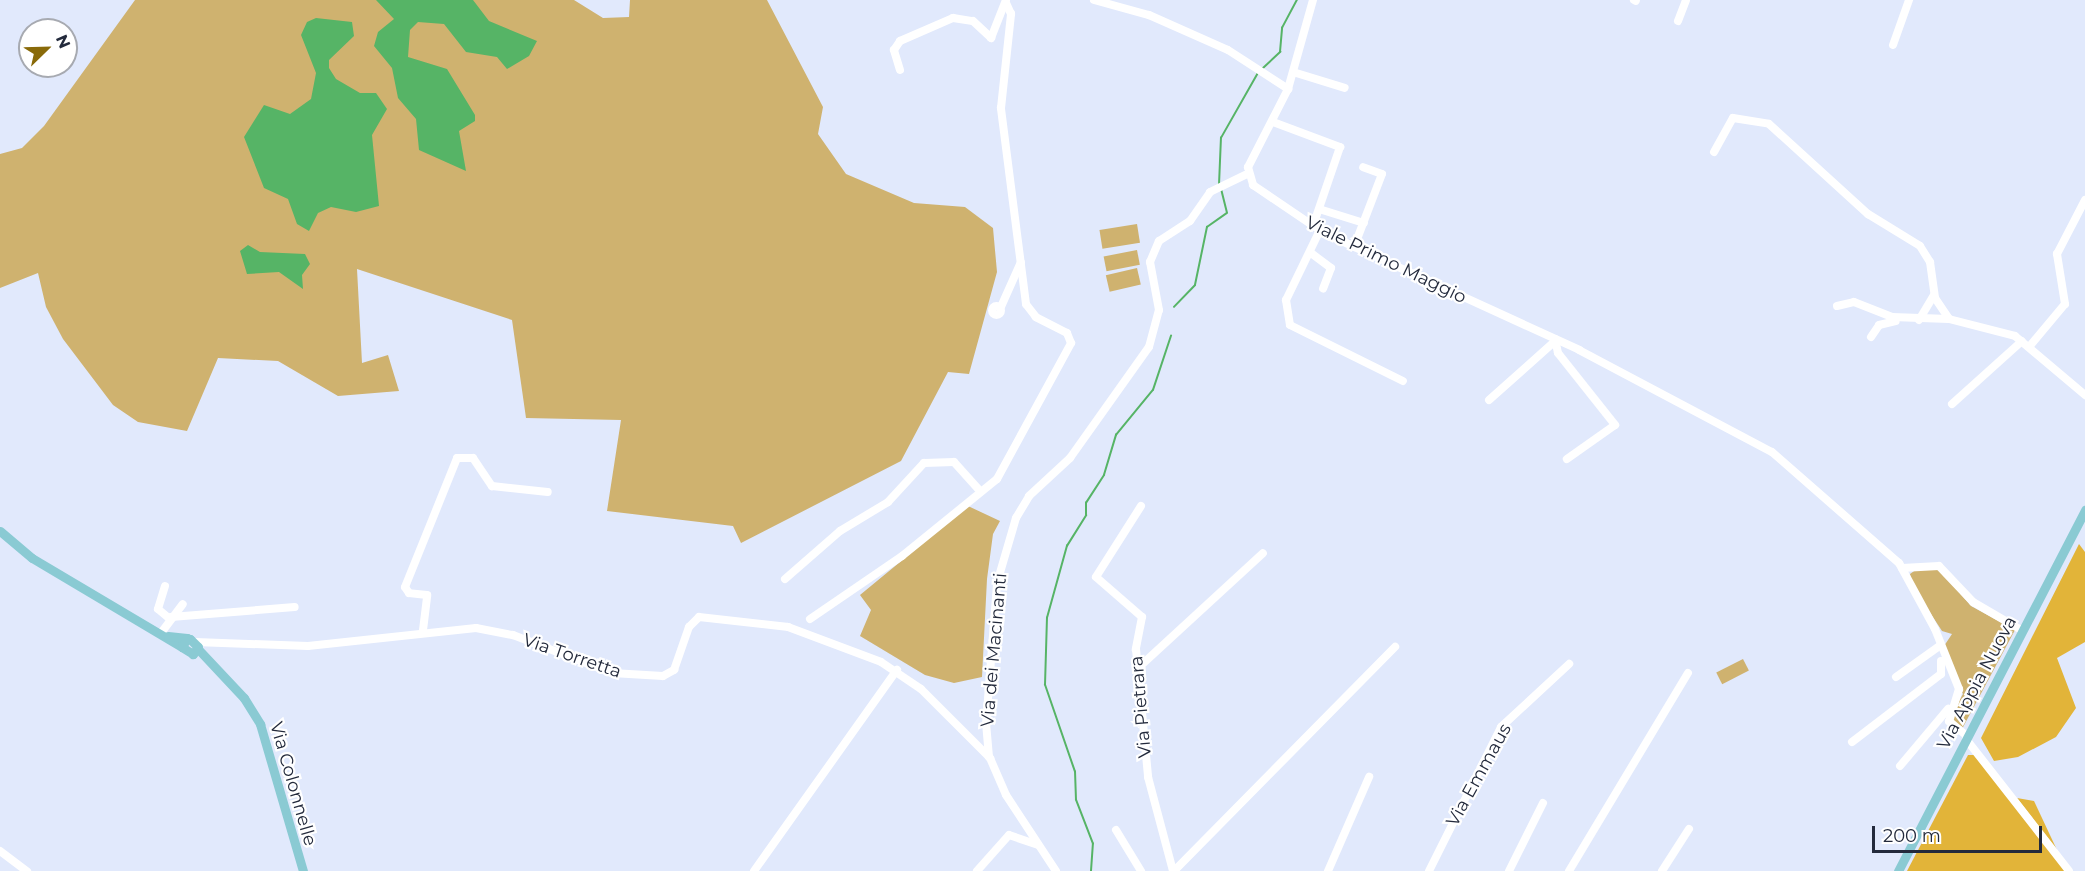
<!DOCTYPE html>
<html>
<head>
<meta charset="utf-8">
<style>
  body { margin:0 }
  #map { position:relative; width:2085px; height:871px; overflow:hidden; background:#e1e9fc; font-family:Montserrat,sans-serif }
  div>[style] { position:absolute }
  .green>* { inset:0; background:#cfb26f; transform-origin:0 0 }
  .forest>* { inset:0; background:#e2b439 }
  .water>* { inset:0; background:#56b466 }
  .stream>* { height:1.5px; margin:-0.75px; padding:0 0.75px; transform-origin:0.75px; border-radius:0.75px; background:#56b466 }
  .minor>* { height:8px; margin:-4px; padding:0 4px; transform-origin:4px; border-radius:4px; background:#fff }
  .minor>.ring { margin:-4px; padding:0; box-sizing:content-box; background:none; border:8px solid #fff; border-radius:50% }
  .major>* { height:9px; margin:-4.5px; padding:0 4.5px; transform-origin:4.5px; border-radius:4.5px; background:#8acad3 }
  span { translate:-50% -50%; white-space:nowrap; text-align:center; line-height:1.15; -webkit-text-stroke:4.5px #fff; paint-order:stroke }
  .street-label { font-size:18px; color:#232a3c }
  .north { position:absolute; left:18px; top:18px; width:60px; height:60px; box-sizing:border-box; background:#fff; border:2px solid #a7aab1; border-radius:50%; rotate:67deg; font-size:16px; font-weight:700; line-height:24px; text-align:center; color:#232a3c }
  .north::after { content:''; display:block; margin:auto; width:21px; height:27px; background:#896a09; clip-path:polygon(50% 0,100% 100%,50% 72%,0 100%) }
  .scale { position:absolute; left:1872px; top:826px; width:170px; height:27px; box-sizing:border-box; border:3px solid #232a3c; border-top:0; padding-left:8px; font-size:18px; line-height:21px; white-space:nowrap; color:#232a3c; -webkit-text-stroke:4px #fff; paint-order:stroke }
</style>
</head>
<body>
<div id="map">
  <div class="green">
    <div style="clip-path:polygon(135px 0,574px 0,603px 18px,629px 17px,630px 0,767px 0,823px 107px,818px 134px,846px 174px,914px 203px,965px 207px,993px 228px,997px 272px,969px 374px,948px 372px,901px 461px,741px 543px,733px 526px,607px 511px,621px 420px,526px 418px,512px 320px,357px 269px,362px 363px,388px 355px,399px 391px,338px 396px,278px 361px,218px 358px,187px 431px,138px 422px,113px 405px,63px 339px,46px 307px,38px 273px,0 288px,0 154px,22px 148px,44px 126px)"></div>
    <div style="left:1137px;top:224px;width:19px;height:38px;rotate:81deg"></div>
    <div style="left:1137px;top:250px;width:15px;height:34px;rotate:79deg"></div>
    <div style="left:1137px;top:268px;width:17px;height:32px;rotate:77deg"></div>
    <div style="clip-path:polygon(968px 506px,1000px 521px,993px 534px,987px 579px,982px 677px,954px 683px,925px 675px,860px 636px,871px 610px,860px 595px)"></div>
    <div style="clip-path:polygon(1921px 566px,1939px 569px,1971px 606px,2015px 630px,1962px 729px,1952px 723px,1951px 715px,1963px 694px,1942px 649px,1952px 634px,1942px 631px,1912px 585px,1910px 574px)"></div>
    <div style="left:1743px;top:659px;width:13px;height:30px;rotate:63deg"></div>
  </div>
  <div class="forest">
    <div style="clip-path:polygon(2079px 544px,2085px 552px,2085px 642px,2057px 658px,2076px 708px,2056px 737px,2018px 757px,1994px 761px,1981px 738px)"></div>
    <div style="clip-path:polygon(1968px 755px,1977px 755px,2065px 871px,1907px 871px)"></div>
    <div style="clip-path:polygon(2017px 798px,2034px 801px,2057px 850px)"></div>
  </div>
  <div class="water">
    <div style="clip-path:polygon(376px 0,473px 0,489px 21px,537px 41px,529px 56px,507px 69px,497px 57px,466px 52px,444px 24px,418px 22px,410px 30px,408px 57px,447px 69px,475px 115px,475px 121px,459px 131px,466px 171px,419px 150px,416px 119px,398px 98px,392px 68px,374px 46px,378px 32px,394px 19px)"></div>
    <div style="clip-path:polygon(316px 18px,352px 22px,354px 36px,329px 60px,329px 68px,336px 79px,360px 93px,376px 93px,387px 109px,372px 135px,379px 206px,356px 212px,331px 207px,318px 213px,309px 231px,297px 224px,288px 199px,264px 188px,244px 137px,264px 105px,290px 114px,311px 99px,316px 73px,301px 35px,307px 22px)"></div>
    <div style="clip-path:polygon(248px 245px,260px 252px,305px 254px,310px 264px,302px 275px,303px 289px,279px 272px,247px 274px,240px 251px)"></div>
  </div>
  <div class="stream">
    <div style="left:1262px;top:69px;width:25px;rotate:-43deg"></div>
    <div style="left:1280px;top:52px;width:24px;rotate:-85deg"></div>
    <div style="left:1282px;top:28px;width:32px;rotate:-62deg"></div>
    <div style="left:1219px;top:185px;width:47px;rotate:-87.6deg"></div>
    <div style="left:1221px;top:138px;width:75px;rotate:-60.4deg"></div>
    <div style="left:1174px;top:307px;width:30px;rotate:-46deg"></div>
    <div style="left:1195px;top:285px;width:59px;rotate:-78.3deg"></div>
    <div style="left:1207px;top:227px;width:24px;rotate:-35deg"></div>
    <div style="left:1227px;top:213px;width:25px;rotate:-104deg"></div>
    <div style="left:1091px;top:871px;width:27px;rotate:-86deg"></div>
    <div style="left:1093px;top:844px;width:47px;rotate:-111.1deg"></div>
    <div style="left:1076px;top:800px;width:28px;rotate:-92deg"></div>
    <div style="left:1075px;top:772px;width:92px;rotate:-109deg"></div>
    <div style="left:1045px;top:685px;width:67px;rotate:-88.3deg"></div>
    <div style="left:1047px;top:618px;width:75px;rotate:-74.5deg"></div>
    <div style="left:1067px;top:546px;width:36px;rotate:-58deg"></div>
    <div style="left:1086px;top:515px;width:12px;rotate:-90deg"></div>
    <div style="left:1086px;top:503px;width:33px;rotate:-57deg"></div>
    <div style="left:1104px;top:475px;width:42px;rotate:-73.3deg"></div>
    <div style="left:1116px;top:435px;width:58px;rotate:-50.6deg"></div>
    <div style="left:1153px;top:390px;width:57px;rotate:-71.6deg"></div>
  </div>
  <div class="minor">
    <div style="left:1094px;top:0;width:57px;rotate:15.3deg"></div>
    <div style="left:1149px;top:15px;width:86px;rotate:23.9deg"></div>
    <div style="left:1228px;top:50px;width:72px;rotate:33deg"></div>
    <div style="left:1313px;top:0;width:92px;rotate:105.7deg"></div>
    <div style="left:1288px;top:89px;width:88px;rotate:117.1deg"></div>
    <div style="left:1248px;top:167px;width:19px;rotate:74deg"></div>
    <div style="left:1253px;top:185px;width:86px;rotate:34.1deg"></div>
    <div style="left:1324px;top:233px;width:281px;rotate:24.6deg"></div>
    <div style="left:1579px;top:350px;width:218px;rotate:27.9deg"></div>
    <div style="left:1772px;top:452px;width:169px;rotate:41.2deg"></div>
    <div style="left:1899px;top:563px;width:75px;rotate:61.4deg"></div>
    <div style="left:1935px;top:629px;width:65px;rotate:68.2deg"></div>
    <div style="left:1959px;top:689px;width:34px;rotate:107deg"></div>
    <div style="left:1949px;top:721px;width:23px;rotate:40deg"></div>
    <div style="left:1634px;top:0;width:2px;rotate:27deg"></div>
    <div style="left:1678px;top:21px;width:22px;rotate:-69deg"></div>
    <div style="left:1893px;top:45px;width:48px;rotate:-70.4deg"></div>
    <div style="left:900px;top:70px;width:21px;rotate:-107deg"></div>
    <div style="left:894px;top:50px;width:11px;rotate:-56deg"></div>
    <div style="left:900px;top:41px;width:58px;rotate:-23.5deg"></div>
    <div style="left:953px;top:18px;width:20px;rotate:9deg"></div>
    <div style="left:973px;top:21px;width:25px;rotate:43deg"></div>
    <div style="left:991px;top:38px;width:41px;rotate:-68.5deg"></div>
    <div style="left:1293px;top:72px;width:54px;rotate:17.1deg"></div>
    <div style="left:1273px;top:122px;width:72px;rotate:20.5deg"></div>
    <div style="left:1340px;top:147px;width:83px;rotate:108.9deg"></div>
    <div style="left:1714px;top:152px;width:39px;rotate:-61deg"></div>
    <div style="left:1733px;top:118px;width:36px;rotate:9deg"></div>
    <div style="left:1769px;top:124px;width:134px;rotate:42.3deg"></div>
    <div style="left:1868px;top:214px;width:61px;rotate:31.6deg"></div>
    <div style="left:1920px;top:246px;width:19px;rotate:58deg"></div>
    <div style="left:1930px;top:262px;width:36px;rotate:82deg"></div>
    <div style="left:1935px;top:298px;width:25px;rotate:56deg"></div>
    <div style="left:1949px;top:319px;width:68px;rotate:14.4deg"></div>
    <div style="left:2015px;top:336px;width:92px;rotate:40.1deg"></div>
    <div style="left:1319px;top:209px;width:47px;rotate:17.3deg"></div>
    <div style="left:1320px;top:230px;width:78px;rotate:115.9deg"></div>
    <div style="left:1286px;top:300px;width:25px;rotate:81deg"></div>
    <div style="left:1290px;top:325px;width:126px;rotate:26.4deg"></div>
    <div style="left:1354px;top:247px;width:78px;rotate:-69deg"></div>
    <div style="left:1382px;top:174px;width:20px;rotate:-160deg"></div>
    <div style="left:1311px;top:253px;width:25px;rotate:37deg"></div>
    <div style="left:1331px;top:268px;width:22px;rotate:111deg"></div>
    <div class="ring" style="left:991.5px;top:305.5px;width:1px;height:1px"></div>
    <div style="left:1837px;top:306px;width:17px;rotate:-13deg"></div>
    <div style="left:1854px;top:302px;width:41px;rotate:21.5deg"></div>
    <div style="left:1892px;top:317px;width:57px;rotate:2deg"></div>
    <div style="left:1000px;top:309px;width:51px;rotate:-65.9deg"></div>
    <div style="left:1919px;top:320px;width:29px;rotate:-59deg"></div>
    <div style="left:1871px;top:337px;width:14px;rotate:-56deg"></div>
    <div style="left:1879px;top:325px;width:17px;rotate:-13deg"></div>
    <div style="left:1555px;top:339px;width:14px;rotate:78deg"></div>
    <div style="left:1558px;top:353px;width:92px;rotate:51.6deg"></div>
    <div style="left:1615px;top:425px;width:59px;rotate:144.7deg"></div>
    <div style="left:2029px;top:347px;width:56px;rotate:-50.1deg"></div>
    <div style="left:2065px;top:304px;width:51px;rotate:-99.1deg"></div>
    <div style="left:2057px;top:254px;width:61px;rotate:-62.6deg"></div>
    <div style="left:1489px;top:400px;width:86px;rotate:-41.7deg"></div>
    <div style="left:1952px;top:404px;width:94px;rotate:-42deg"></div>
    <div style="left:1141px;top:506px;width:84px;rotate:122.4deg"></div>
    <div style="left:1096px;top:577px;width:61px;rotate:41deg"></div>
    <div style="left:1142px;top:617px;width:33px;rotate:101deg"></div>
    <div style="left:1136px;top:649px;width:129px;rotate:84.6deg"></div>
    <div style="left:1148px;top:777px;width:97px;rotate:75.1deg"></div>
    <div style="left:1902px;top:568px;width:37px;rotate:-3deg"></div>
    <div style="left:1939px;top:566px;width:50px;rotate:46.6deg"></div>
    <div style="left:1973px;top:602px;width:58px;rotate:30.1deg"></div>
    <div style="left:785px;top:579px;width:73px;rotate:-41.1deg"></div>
    <div style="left:840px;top:531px;width:56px;rotate:-31.1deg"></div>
    <div style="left:888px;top:502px;width:53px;rotate:-47.3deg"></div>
    <div style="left:924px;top:463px;width:30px;rotate:-2deg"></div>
    <div style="left:954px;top:462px;width:40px;rotate:48deg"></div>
    <div style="left:165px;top:586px;width:24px;rotate:107deg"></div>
    <div style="left:158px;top:609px;width:16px;rotate:40deg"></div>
    <div style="left:171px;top:617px;width:124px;rotate:-4.6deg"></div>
    <div style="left:810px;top:619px;width:112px;rotate:-34.4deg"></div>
    <div style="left:902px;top:556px;width:122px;rotate:-39deg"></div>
    <div style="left:997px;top:479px;width:155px;rotate:-61.4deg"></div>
    <div style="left:1071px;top:343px;width:11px;rotate:-112deg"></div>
    <div style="left:1067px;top:333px;width:35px;rotate:-153deg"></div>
    <div style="left:1036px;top:317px;width:16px;rotate:-128deg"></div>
    <div style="left:1026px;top:304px;width:198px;rotate:-97.3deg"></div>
    <div style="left:1001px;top:108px;width:95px;rotate:-83.9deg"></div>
    <div style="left:1011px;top:14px;width:12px;rotate:-114deg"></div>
    <div style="left:423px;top:630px;width:35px;rotate:-83deg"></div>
    <div style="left:427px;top:595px;width:18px;rotate:-174deg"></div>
    <div style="left:409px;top:593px;width:7px;rotate:-124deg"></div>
    <div style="left:405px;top:587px;width:139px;rotate:-68deg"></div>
    <div style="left:457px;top:458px;width:16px"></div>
    <div style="left:473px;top:458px;width:34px;rotate:56deg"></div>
    <div style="left:492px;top:486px;width:56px;rotate:6.1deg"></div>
    <div style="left:161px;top:633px;width:36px;rotate:-53deg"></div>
    <div style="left:195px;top:642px;width:113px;rotate:2deg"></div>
    <div style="left:308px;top:646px;width:169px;rotate:-6.1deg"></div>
    <div style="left:476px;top:628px;width:38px;rotate:11deg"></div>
    <div style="left:513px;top:635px;width:106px;rotate:21deg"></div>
    <div style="left:612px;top:673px;width:51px;rotate:3.4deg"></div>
    <div style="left:663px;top:676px;width:13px;rotate:-29deg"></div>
    <div style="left:674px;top:670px;width:46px;rotate:-70.8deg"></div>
    <div style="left:689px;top:627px;width:14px;rotate:-45deg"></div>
    <div style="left:699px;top:617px;width:90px;rotate:6.4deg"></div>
    <div style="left:788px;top:627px;width:99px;rotate:20.6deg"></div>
    <div style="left:881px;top:662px;width:48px;rotate:34deg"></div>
    <div style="left:921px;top:689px;width:98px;rotate:45deg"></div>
    <div style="left:990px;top:758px;width:40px;rotate:66.6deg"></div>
    <div style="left:1006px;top:795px;width:91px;rotate:56.7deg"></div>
    <div style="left:1137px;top:669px;width:171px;rotate:-42.6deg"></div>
    <div style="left:1896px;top:677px;width:52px;rotate:-35.5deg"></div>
    <div style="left:1966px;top:739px;width:167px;rotate:52deg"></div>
    <div style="left:1852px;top:742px;width:112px;rotate:-37.4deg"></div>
    <div style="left:1941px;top:674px;width:13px;rotate:-90deg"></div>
    <div style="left:989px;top:757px;width:33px;rotate:-95deg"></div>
    <div style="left:986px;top:724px;width:141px;rotate:-85.5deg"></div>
    <div style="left:997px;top:583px;width:68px;rotate:-73.7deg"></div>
    <div style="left:1016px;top:518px;width:26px;rotate:-59deg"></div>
    <div style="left:1029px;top:496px;width:56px;rotate:-42.8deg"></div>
    <div style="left:1070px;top:458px;width:136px;rotate:-54.6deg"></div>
    <div style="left:1149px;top:347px;width:38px;rotate:-75deg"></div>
    <div style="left:1159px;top:310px;width:49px;rotate:-100.6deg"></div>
    <div style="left:1150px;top:262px;width:23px;rotate:-67deg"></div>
    <div style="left:1159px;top:241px;width:37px;rotate:-33deg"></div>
    <div style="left:1190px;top:221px;width:35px;rotate:-55deg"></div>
    <div style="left:1210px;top:192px;width:41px;rotate:-25.9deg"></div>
    <div style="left:1900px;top:766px;width:75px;rotate:-49.9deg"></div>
    <div style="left:1116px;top:830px;width:48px;rotate:58.6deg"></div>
    <div style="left:0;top:851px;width:34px;rotate:37deg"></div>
    <div style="left:754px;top:871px;width:247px;rotate:-54.6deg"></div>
    <div style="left:977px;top:871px;width:48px;rotate:-48.4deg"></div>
    <div style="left:1009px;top:835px;width:31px;rotate:19deg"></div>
    <div style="left:1174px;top:871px;width:315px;rotate:-45.4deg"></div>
    <div style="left:1328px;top:871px;width:103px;rotate:-66.4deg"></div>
    <div style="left:1429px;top:871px;width:161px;rotate:-63.4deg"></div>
    <div style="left:1501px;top:727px;width:93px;rotate:-42.8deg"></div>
    <div style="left:1509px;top:871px;width:76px;rotate:-63.4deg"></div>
    <div style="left:1569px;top:871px;width:231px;rotate:-59deg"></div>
    <div style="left:1662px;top:871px;width:50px;rotate:-57.3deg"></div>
  </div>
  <div class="major">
    <div style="left:0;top:531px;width:42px;rotate:40.2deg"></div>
    <div style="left:32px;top:558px;width:174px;rotate:30.7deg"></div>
    <div style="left:168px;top:636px;width:19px;rotate:6deg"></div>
    <div style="left:187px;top:638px;width:3px;rotate:18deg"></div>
    <div style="left:190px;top:639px;width:11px;rotate:45deg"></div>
    <div style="left:198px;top:647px;width:9px;rotate:126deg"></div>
    <div style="left:193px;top:654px;width:13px;rotate:-148deg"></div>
    <div style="left:182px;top:647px;width:10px;rotate:-61deg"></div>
    <div style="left:198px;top:649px;width:67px;rotate:46.8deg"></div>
    <div style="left:244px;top:698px;width:31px;rotate:58deg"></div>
    <div style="left:260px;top:724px;width:153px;rotate:73.7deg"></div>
    <div style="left:1898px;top:871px;width:407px;rotate:-62.6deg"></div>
  </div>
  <div class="street-label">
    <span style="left:1386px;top:260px;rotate:26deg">Viale Primo Maggio</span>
    <span style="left:994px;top:650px;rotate:-85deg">Via dei Macinanti</span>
    <span style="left:572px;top:656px;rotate:19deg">Via Torretta</span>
    <span style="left:1977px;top:683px;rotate:-62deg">Via Appia Nuova</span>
    <span style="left:1141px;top:707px;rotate:-95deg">Via Pietrara</span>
    <span style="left:1479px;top:775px;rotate:-61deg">Via Emmaus</span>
    <span style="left:293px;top:784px;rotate:74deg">Via Colonnelle</span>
  </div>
  <div class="north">N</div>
  <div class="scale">200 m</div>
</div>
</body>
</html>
